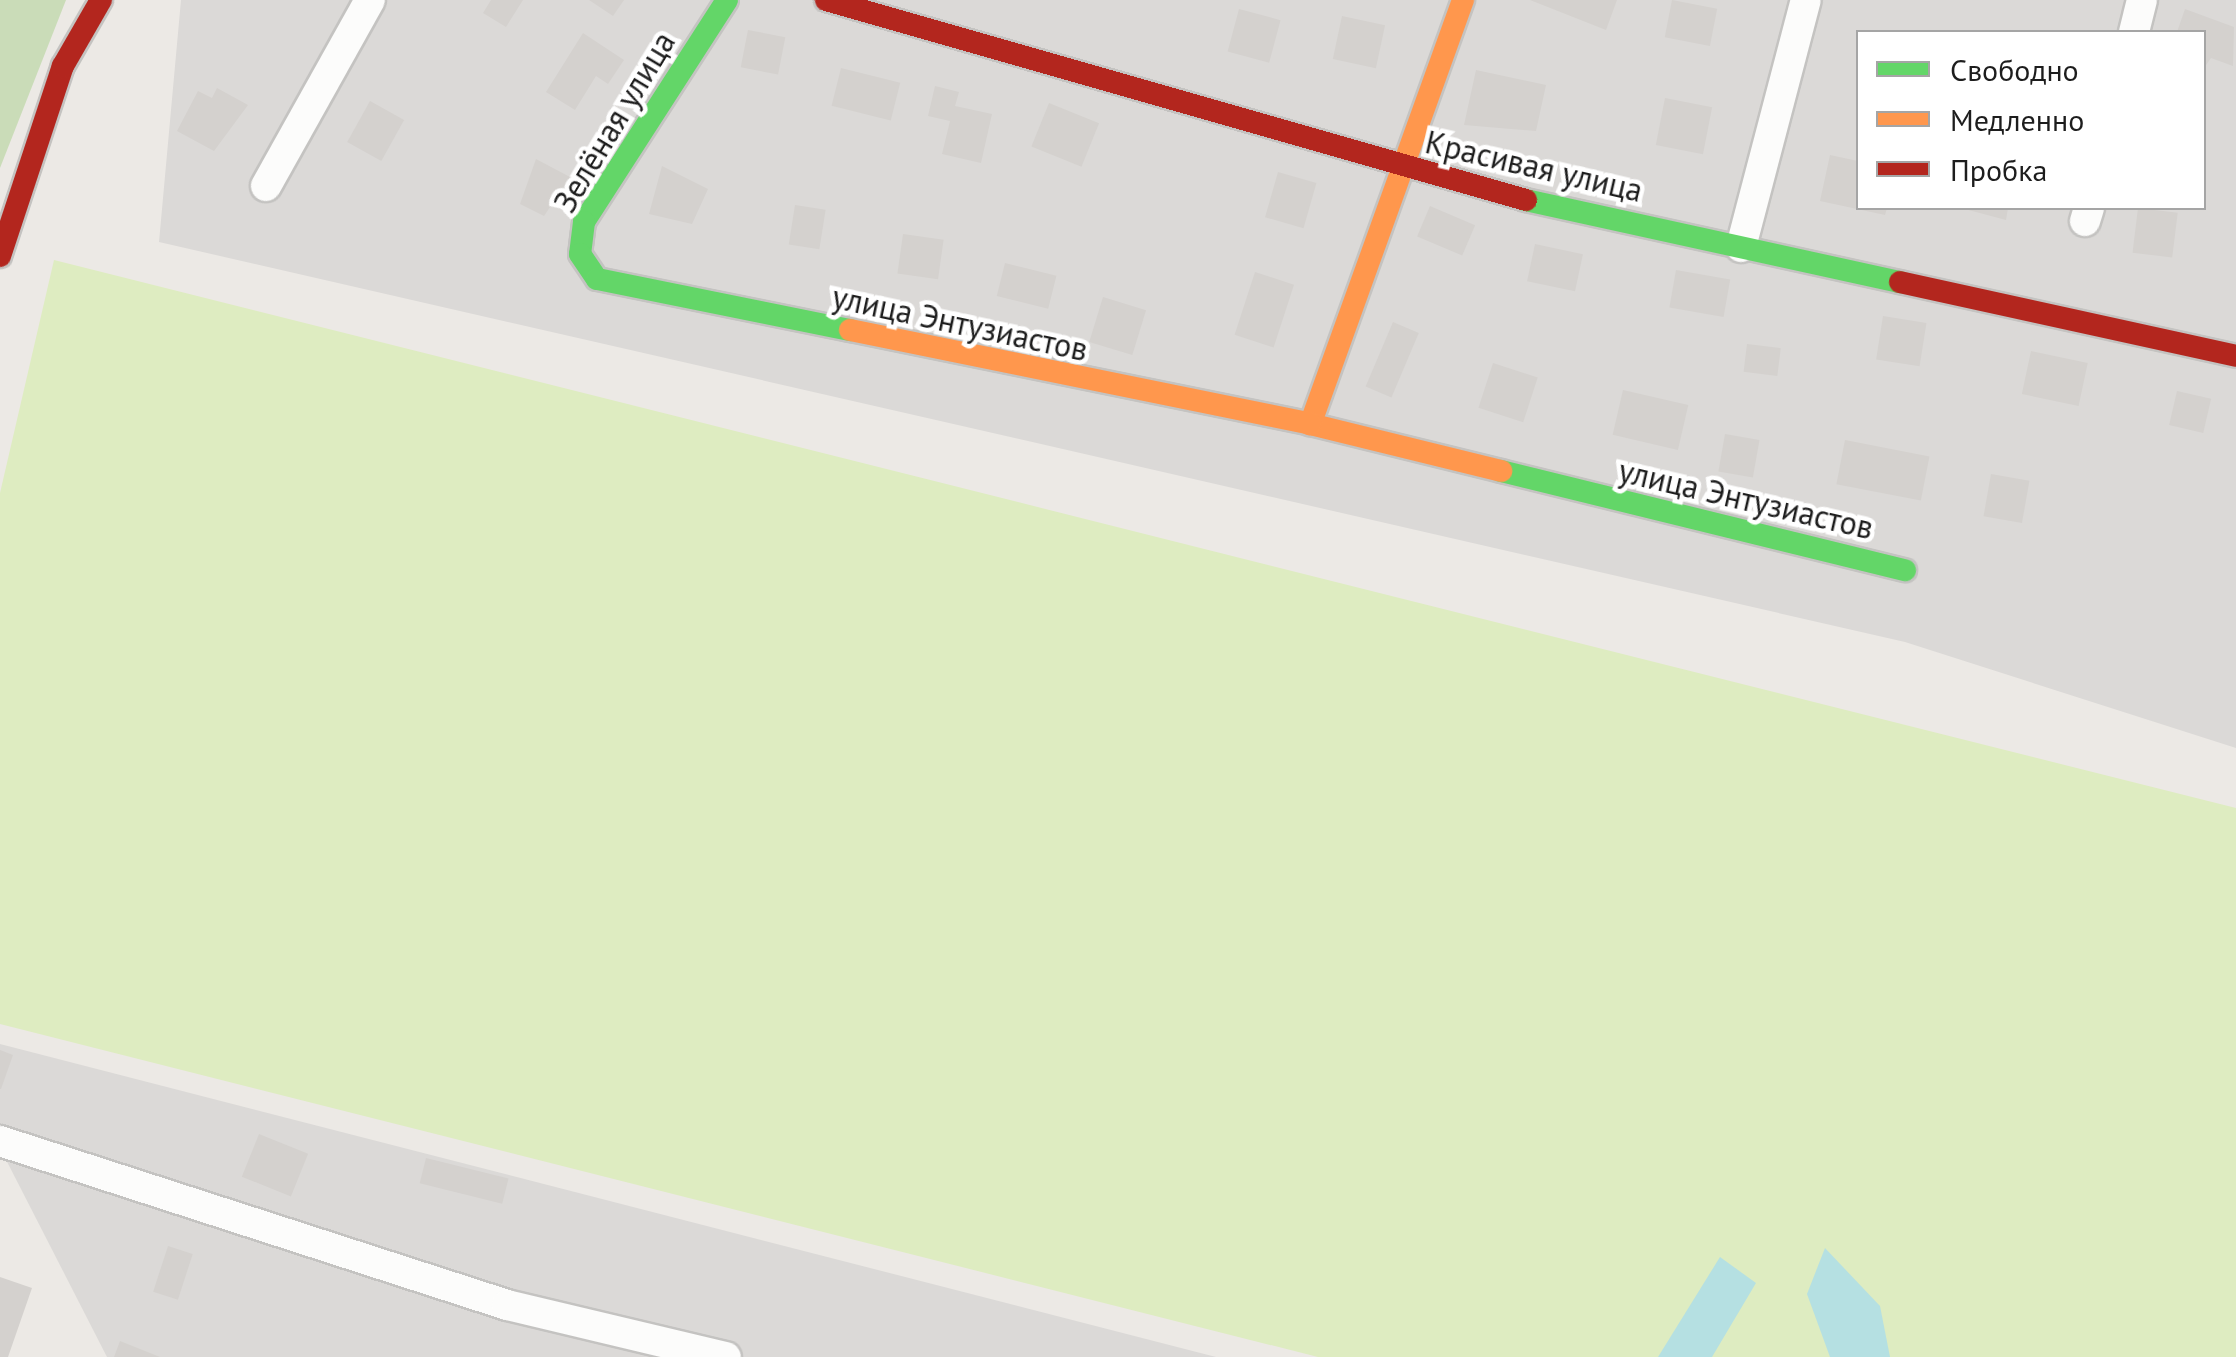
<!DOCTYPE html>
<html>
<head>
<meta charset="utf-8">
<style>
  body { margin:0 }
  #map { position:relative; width:2236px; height:1357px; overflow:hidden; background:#ece9e5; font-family:"PT Sans",sans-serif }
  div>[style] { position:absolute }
  .residential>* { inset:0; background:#dbd9d7 }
  .grass>* { inset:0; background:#deecc1 }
  .forest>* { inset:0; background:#cadcb8 }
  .water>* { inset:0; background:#b5e0e2 }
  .building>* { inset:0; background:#d4d1ce; transform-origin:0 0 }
  .roads { filter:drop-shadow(2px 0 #c4c3c1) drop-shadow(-2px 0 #c4c3c1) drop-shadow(0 2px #c4c3c1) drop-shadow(0 -2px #c4c3c1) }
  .street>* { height:30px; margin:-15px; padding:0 15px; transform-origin:15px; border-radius:15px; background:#fcfcfb }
  .fast>* { height:22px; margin:-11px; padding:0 11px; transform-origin:11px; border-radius:11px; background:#63d668 }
  .slow>* { height:22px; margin:-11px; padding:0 11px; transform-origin:11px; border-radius:11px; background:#ff974d }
  .jam>* { height:22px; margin:-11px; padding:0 11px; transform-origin:11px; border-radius:11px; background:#b3261e }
  span { translate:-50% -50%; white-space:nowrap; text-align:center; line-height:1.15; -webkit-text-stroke:9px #fff; paint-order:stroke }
  .street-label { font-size:32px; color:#1d1d1d }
  .legend { position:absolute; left:1856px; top:30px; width:350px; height:180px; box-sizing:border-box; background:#fff; border:2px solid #a5a5a5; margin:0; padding:12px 18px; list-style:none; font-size:30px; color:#1d1d1d }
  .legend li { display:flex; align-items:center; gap:20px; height:50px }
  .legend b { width:50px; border:2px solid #a5a5a5 }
</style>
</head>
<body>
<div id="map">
  <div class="residential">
    <div style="clip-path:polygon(evenodd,181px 0,2236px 0,2236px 748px,1905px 642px,159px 242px,181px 0,1858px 32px,2204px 32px,2204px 208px,1858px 208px,1858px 32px)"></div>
    <div style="clip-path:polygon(0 1044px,1216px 1357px,107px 1357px,0 1148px)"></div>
  </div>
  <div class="grass">
    <div style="clip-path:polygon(54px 260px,2236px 808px,2236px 1357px,1318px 1357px,0 1024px,0 493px)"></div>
  </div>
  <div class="forest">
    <div style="clip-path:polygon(0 0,66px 0,0 168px)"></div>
  </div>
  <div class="water">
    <div style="clip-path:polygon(1825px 1248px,1880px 1306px,1890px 1357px,1830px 1357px,1807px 1294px)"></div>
    <div style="clip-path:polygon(1720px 1257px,1756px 1283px,1712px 1357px,1658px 1357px)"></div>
  </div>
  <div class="building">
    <div style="clip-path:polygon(491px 0,523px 0,506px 27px,483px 13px)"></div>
    <div style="clip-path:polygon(589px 0,624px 0,613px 16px)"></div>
    <div style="clip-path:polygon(1530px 0,1617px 0,1606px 30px)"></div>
    <div style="left:1672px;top:0;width:46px;height:38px;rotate:11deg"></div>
    <div style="left:1239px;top:9px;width:43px;height:44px;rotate:15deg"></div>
    <div style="clip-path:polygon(2185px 9px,2234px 27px,2233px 66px,2211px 58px,2204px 68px,2204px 32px,2177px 32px)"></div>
    <div style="left:1342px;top:16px;width:44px;height:44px;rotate:12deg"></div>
    <div style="left:748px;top:30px;width:38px;height:38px;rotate:11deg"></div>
    <div style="clip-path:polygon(583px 33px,624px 60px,608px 84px,596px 76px,575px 110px,546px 92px)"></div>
    <div style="left:841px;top:68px;width:61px;height:39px;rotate:14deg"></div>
    <div style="clip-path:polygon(1476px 70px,1546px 85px,1536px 131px,1464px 125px)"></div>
    <div style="clip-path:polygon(935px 86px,959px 92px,955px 106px,992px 114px,981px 163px,942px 154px,950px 121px,928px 116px)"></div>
    <div style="clip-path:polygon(217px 88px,248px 105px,214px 151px,177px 131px,198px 91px,212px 98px)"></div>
    <div style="left:1665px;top:98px;width:48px;height:48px;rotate:11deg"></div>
    <div style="left:370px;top:101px;width:39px;height:47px;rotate:29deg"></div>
    <div style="left:1049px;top:103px;width:54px;height:47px;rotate:22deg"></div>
    <div style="clip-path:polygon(1830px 155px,1858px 161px,1858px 208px,1887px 208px,1885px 215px,1820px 201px)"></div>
    <div style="clip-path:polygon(536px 159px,570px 177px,544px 216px,520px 204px)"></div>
    <div style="clip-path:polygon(662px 166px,708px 189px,692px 224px,649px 214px)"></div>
    <div style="left:1278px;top:172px;width:40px;height:47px;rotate:16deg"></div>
    <div style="left:795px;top:205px;width:31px;height:40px;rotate:9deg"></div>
    <div style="left:1430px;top:206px;width:49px;height:33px;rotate:23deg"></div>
    <div style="clip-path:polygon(1961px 208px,2008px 208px,2006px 220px)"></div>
    <div style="left:2138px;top:208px;width:40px;height:45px;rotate:7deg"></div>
    <div style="left:903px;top:234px;width:41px;height:40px;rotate:8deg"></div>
    <div style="left:1535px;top:244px;width:49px;height:38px;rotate:12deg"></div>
    <div style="left:1005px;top:263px;width:53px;height:34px;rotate:14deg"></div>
    <div style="left:1676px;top:270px;width:55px;height:38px;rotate:10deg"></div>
    <div style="left:1255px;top:272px;width:41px;height:66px;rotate:18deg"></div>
    <div style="left:1103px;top:297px;width:45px;height:47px;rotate:17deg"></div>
    <div style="left:1883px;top:316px;width:44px;height:44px;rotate:9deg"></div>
    <div style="left:1393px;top:322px;width:28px;height:70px;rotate:23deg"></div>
    <div style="left:1747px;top:344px;width:34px;height:28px;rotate:7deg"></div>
    <div style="left:2031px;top:351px;width:58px;height:44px;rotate:12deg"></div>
    <div style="left:1493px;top:363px;width:47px;height:47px;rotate:18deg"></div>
    <div style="left:1623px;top:390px;width:67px;height:46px;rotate:13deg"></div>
    <div style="left:2177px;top:391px;width:35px;height:35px;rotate:13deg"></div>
    <div style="left:1725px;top:434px;width:35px;height:38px;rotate:10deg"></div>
    <div style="left:1845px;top:440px;width:86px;height:45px;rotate:11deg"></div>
    <div style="left:1991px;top:474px;width:39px;height:43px;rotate:10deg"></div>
    <div style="clip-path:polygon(0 1050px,13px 1055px,1px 1089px,0 1089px)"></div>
    <div style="left:259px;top:1134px;width:53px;height:46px;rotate:22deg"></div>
    <div style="left:426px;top:1158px;width:85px;height:26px;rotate:14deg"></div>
    <div style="left:168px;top:1246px;width:26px;height:48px;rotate:18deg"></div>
    <div style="clip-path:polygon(0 1277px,32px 1288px,8px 1357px,0 1357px)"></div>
    <div style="clip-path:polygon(120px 1341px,160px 1357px,114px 1357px)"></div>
  </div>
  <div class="roads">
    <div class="street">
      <div style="left:2134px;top:32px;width:33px;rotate:-76deg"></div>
      <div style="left:266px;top:186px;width:213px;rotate:-60.8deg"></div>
      <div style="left:2085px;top:221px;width:14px;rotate:-73deg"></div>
      <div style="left:1741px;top:247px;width:255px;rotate:-75.3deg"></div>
      <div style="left:0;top:1141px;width:533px;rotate:17.92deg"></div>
      <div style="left:507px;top:1305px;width:225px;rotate:13.4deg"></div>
    </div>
    <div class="fast">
      <div style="left:727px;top:0;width:264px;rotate:122.8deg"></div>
      <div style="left:584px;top:222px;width:32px;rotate:97deg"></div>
      <div style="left:580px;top:254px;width:30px;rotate:56deg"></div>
      <div style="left:597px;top:279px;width:258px;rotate:11.4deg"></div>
      <div style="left:1526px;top:200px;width:383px;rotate:12.4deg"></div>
      <div style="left:1501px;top:471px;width:416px;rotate:13.8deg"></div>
    </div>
    <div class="slow">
      <div style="left:1463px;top:0;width:451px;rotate:109.8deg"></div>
      <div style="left:1310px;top:424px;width:197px;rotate:13.8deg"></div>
      <div style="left:850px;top:330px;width:470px;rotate:11.5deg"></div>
    </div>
    <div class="jam">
      <div style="left:826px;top:0;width:728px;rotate:15.95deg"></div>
      <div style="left:0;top:256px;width:200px;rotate:-71.7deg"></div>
      <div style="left:63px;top:66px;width:76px;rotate:-60.1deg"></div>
      <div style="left:1900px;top:282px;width:344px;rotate:12.4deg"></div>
    </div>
  </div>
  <div class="street-label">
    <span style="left:614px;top:122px;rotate:-59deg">Зелёная улица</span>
    <span style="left:1534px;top:166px;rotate:13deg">Красивая улица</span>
    <span style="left:960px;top:323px;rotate:12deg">улица Энтузиастов</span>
    <span style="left:1746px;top:499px;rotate:13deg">улица Энтузиастов</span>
  </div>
  <ul class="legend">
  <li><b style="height:12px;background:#63d668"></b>Свободно</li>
  <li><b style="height:12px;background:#ff974d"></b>Медленно</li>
  <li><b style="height:12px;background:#b3261e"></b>Пробка</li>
  </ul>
</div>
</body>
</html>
